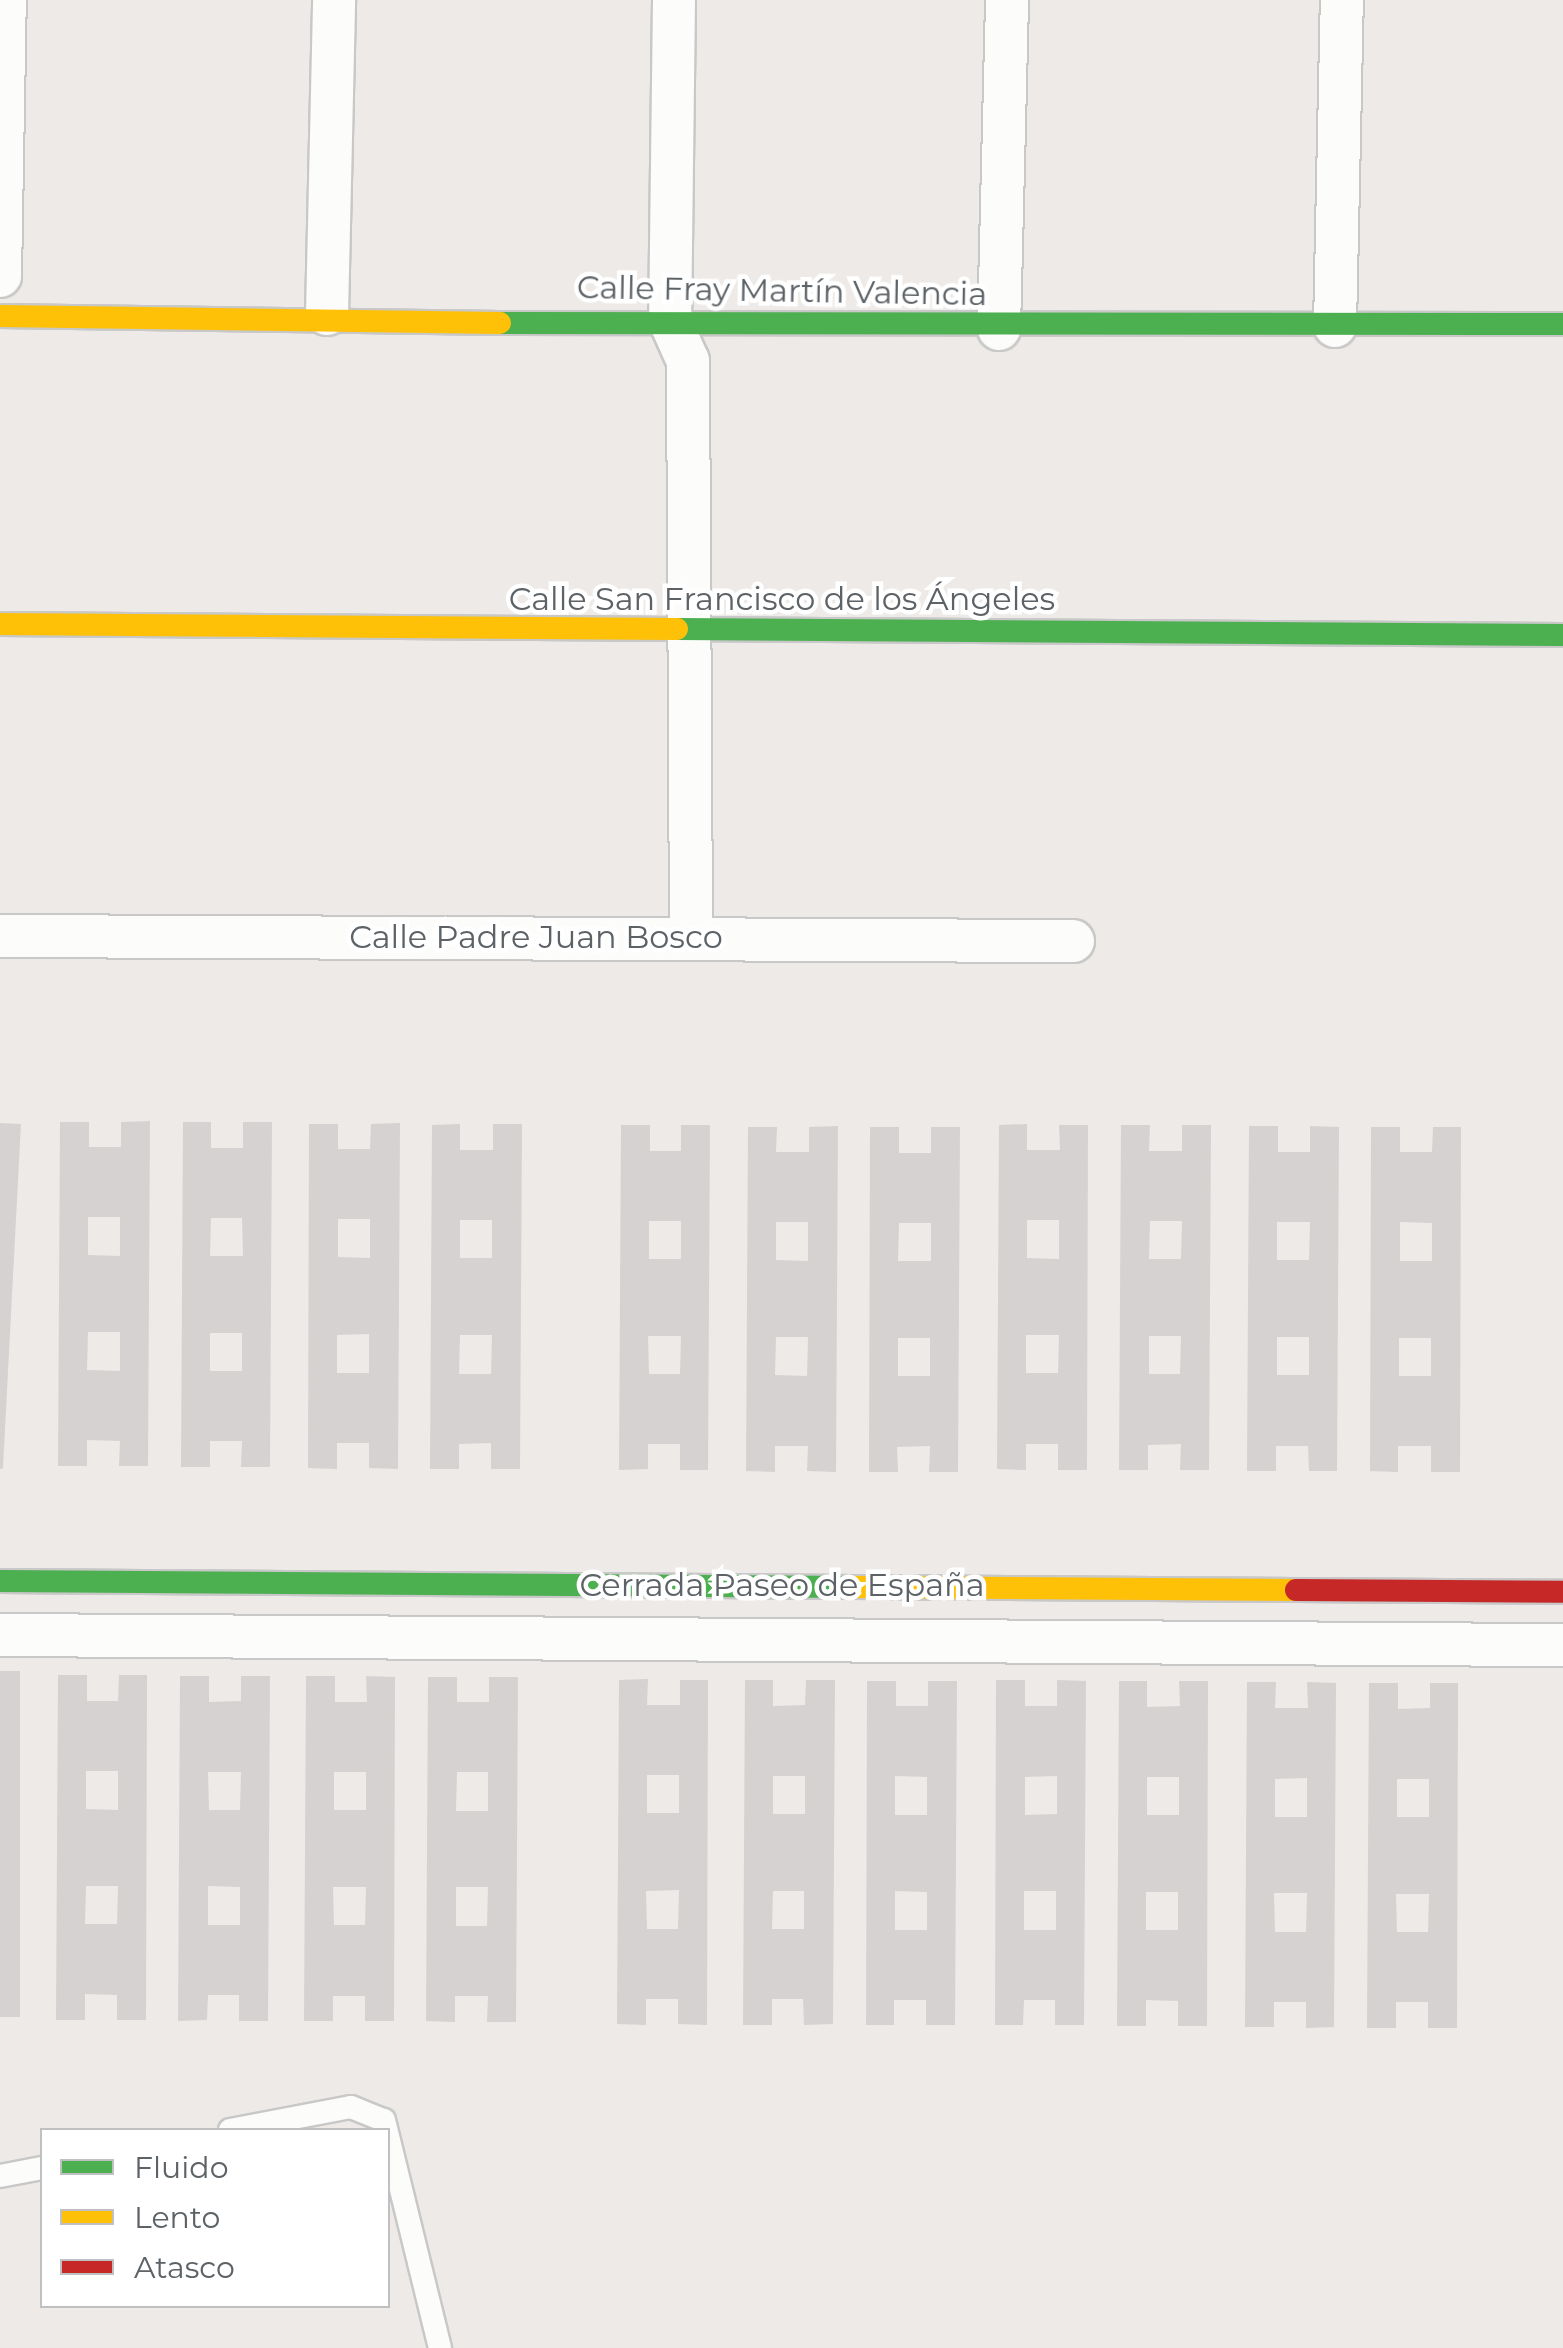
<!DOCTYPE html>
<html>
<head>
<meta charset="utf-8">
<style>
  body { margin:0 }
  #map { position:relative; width:1563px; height:2348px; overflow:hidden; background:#edeae7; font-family:Montserrat,sans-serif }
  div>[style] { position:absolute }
  .building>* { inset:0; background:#d5d2d1; transform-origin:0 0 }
  .roads { filter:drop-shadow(2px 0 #c8c8c8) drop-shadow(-2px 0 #c8c8c8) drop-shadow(0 2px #c8c8c8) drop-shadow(0 -2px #c8c8c8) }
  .lane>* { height:22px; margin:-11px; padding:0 11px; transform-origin:11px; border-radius:11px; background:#fcfcfb }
  .street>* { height:42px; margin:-21px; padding:0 21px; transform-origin:21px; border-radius:21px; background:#fcfcfb }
  .fast>* { height:22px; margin:-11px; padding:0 11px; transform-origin:11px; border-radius:11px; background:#4caf50 }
  .slow>* { height:22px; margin:-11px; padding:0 11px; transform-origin:11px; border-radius:11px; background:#ffc107 }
  .jam>* { height:22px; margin:-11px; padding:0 11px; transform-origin:11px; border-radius:11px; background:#c62828 }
  span { translate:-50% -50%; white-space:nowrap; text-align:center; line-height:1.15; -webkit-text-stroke:9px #fff; paint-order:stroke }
  .street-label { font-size:32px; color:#5c6266 }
  .legend { position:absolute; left:40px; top:2128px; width:350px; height:180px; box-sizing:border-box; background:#fff; border:2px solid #bec0c2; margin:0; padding:12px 18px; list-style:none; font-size:30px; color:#5c6266 }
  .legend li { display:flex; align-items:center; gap:20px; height:50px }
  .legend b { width:50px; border:2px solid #bec0c2 }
</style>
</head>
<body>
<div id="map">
  <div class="building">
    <div style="clip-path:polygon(evenodd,150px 1121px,148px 1466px,119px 1466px,120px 1441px,87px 1440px,87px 1466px,58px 1466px,60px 1122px,89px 1122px,89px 1147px,121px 1147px,121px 1122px,150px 1121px,88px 1217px,120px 1217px,120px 1256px,88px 1255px,88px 1217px,150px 1121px,88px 1332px,120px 1332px,120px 1371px,87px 1370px,88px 1332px)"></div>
    <div style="clip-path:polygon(evenodd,183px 1122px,211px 1122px,211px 1148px,243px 1148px,243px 1122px,272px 1122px,270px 1467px,241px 1467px,242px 1441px,210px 1441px,210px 1467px,181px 1467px,183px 1122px,211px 1218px,242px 1218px,243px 1256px,210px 1256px,211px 1218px,183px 1122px,210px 1333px,242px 1333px,242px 1371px,210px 1371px,210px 1333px)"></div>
    <div style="left:0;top:1123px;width:21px;height:345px;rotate:3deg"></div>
    <div style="clip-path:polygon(evenodd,400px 1123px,398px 1469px,369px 1468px,369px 1443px,337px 1443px,337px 1469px,308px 1468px,309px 1124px,338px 1124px,338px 1149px,370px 1149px,371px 1124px,400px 1123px,338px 1219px,370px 1219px,370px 1258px,338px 1257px,338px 1219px,400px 1123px,369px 1334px,369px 1373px,337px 1373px,337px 1335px,369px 1334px)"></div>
    <div style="clip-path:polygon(evenodd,460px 1124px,460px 1150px,493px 1150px,493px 1124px,522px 1124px,520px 1469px,491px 1469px,491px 1443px,459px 1444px,459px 1469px,430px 1469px,432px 1125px,460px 1124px,460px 1220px,492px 1220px,492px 1258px,460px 1258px,460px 1220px,460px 1124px,460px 1335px,492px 1335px,491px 1374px,459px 1374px,460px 1335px)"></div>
    <div style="clip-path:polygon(evenodd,1027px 1124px,1027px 1150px,1060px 1150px,1059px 1125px,1088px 1125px,1087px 1470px,1058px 1470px,1058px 1444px,1026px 1444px,1026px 1470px,997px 1469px,999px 1125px,1027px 1124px,1027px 1220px,1059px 1220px,1059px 1259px,1027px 1258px,1027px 1220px,1027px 1124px,1026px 1335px,1059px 1335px,1058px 1373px,1026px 1373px,1026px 1335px)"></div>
    <div style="clip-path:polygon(evenodd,621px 1125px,650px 1125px,650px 1151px,681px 1151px,681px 1125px,710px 1125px,708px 1470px,680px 1470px,680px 1444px,648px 1444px,648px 1469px,619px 1470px,621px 1125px,649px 1221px,681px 1221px,681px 1259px,649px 1259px,649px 1221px,621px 1125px,648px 1336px,681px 1336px,680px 1374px,649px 1374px,648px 1336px)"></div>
    <div style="clip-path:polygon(evenodd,1121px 1125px,1150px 1125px,1149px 1151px,1182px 1151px,1182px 1125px,1211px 1125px,1209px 1470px,1180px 1470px,1181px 1444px,1148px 1445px,1148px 1470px,1119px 1470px,1121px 1125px,1150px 1221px,1182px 1221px,1181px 1259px,1149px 1259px,1150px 1221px,1121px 1125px,1149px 1336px,1181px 1336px,1180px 1374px,1149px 1374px,1149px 1336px)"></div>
    <div style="clip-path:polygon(evenodd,838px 1126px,836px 1472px,807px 1471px,808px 1446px,775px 1446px,775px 1472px,746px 1471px,748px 1127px,777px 1127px,776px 1152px,809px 1152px,809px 1127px,838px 1126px,776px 1222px,808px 1222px,808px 1261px,776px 1260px,776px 1222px,838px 1126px,776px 1337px,808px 1337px,807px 1376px,775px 1375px,776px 1337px)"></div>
    <div style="clip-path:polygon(evenodd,1249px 1126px,1278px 1126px,1278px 1152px,1310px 1152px,1310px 1126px,1339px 1127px,1337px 1471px,1309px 1471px,1308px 1446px,1276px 1446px,1276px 1471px,1247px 1471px,1249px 1126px,1277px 1222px,1310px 1222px,1309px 1260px,1277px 1260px,1277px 1222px,1249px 1126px,1277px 1337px,1309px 1337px,1309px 1375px,1277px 1375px,1277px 1337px)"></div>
    <div style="clip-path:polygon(evenodd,870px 1127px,899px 1127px,899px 1153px,931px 1153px,931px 1127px,960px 1127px,958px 1472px,929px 1472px,930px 1446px,897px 1447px,898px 1472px,869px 1472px,870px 1127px,899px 1223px,931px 1223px,931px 1261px,898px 1261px,899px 1223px,870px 1127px,898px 1338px,930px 1338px,930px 1376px,898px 1376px,898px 1338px)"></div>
    <div style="clip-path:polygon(evenodd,1371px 1127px,1400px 1127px,1400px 1152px,1432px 1152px,1433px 1127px,1461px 1127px,1460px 1472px,1431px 1472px,1431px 1446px,1398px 1446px,1398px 1472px,1370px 1471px,1371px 1127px,1400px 1222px,1432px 1223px,1432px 1261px,1400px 1261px,1400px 1222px,1371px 1127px,1399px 1338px,1431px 1338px,1431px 1376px,1399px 1376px,1399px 1338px)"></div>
    <div style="left:20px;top:1671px;width:346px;height:20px;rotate:90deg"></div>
    <div style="clip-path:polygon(evenodd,58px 1675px,87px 1675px,87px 1701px,118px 1701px,119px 1675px,147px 1675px,146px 2020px,117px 2020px,117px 1995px,85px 1994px,85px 2020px,56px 2020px,58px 1675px,86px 1771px,118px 1771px,118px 1810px,86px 1809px,86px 1771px,58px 1675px,86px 1886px,118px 1886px,117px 1924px,85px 1924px,86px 1886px)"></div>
    <div style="clip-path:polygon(evenodd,180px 1676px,209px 1676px,209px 1702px,241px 1701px,241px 1676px,270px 1676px,268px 2021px,239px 2021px,239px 1995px,208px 1995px,207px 2020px,178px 2021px,180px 1676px,208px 1772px,241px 1772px,240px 1810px,209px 1810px,208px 1772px,180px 1676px,208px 1886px,240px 1887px,240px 1925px,208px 1925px,208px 1886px)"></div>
    <div style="clip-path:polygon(evenodd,306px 1676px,335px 1676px,335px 1702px,367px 1702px,366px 1676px,395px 1677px,394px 2021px,365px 2021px,365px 1996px,333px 1996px,333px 2021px,304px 2021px,306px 1676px,334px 1772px,366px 1772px,366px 1810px,334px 1810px,334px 1772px,306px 1676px,333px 1887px,366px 1887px,365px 1925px,334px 1925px,333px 1887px)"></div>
    <div style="clip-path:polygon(evenodd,428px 1677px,457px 1677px,457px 1702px,489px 1702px,489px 1677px,518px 1677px,516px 2022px,487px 2022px,488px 1996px,455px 1996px,455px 2022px,426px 2021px,428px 1677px,457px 1772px,488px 1772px,488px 1811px,456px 1811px,457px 1772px,428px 1677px,456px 1887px,488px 1887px,487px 1926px,456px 1926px,456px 1887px)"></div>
    <div style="clip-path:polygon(evenodd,648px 1679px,647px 1705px,680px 1705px,680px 1680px,708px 1680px,707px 2025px,678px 2024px,678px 1999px,646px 1999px,646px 2025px,617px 2024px,619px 1680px,648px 1679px,647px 1775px,679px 1775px,679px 1813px,647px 1813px,647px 1775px,648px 1679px,679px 1890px,678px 1929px,647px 1929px,646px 1891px,679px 1890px)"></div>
    <div style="clip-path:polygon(evenodd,745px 1680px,773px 1680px,773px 1706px,805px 1705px,806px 1680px,835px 1680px,833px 2024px,804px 2025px,803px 1999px,772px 1999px,772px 2025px,743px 2025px,745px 1680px,773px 1776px,805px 1776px,805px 1814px,773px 1814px,773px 1776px,745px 1680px,773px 1891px,804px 1891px,804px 1929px,772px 1929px,773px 1891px)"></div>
    <div style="clip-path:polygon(evenodd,996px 1680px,1025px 1680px,1025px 1706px,1057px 1706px,1057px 1680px,1086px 1681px,1084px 2025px,1055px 2025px,1055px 2000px,1024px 2000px,1023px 2025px,995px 2025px,996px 1680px,1057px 1776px,1057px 1814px,1025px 1815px,1025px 1777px,1057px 1776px,996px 1680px,1024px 1891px,1056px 1891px,1056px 1930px,1024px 1930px,1024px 1891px)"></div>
    <div style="clip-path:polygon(evenodd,867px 1681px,896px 1681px,896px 1706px,928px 1706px,928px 1681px,957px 1681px,955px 2025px,926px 2025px,926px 2000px,894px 2000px,894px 2025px,866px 2025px,867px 1681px,895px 1776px,927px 1777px,927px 1815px,895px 1815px,895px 1776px,867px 1681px,895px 1891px,927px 1892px,927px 1930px,895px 1930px,895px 1891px)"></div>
    <div style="clip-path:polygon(evenodd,1119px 1681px,1147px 1681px,1147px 1707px,1180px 1706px,1179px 1681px,1208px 1681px,1207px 2026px,1178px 2026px,1178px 2001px,1146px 2000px,1146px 2026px,1117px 2026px,1119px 1681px,1147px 1777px,1179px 1777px,1179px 1815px,1147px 1815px,1147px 1777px,1119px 1681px,1146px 1892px,1178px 1892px,1178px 1930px,1146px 1930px,1146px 1892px)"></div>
    <div style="clip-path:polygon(evenodd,1247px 1682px,1276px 1682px,1275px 1708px,1308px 1708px,1307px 1682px,1336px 1683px,1334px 2027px,1306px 2028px,1306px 2002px,1274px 2002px,1274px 2027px,1245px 2027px,1247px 1682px,1307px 1778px,1307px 1817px,1275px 1817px,1275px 1779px,1307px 1778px,1247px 1682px,1274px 1893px,1307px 1893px,1306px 1932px,1275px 1932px,1274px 1893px)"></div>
    <div style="clip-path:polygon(evenodd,1369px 1683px,1398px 1683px,1398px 1709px,1430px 1708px,1430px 1683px,1458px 1683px,1457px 2028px,1428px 2028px,1428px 2002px,1396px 2002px,1396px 2028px,1367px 2028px,1369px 1683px,1397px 1779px,1429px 1779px,1429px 1817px,1397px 1817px,1397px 1779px,1369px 1683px,1396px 1894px,1429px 1894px,1428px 1932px,1397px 1932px,1396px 1894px)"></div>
  </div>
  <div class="roads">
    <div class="lane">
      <div style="left:230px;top:2130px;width:123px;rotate:-10.8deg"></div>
      <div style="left:351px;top:2107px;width:35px;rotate:22deg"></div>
      <div style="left:384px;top:2120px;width:235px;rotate:76.2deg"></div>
      <div style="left:0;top:2176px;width:43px;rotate:-10.8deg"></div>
    </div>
    <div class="street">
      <div style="left:674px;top:0;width:321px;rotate:90.7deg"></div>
      <div style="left:670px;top:321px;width:44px;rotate:65.8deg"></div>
      <div style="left:688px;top:361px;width:575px;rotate:89.7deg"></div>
      <div style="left:0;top:276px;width:276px;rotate:-89deg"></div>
      <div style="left:327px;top:314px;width:314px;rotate:-88.7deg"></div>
      <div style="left:1335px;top:326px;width:326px;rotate:-88.8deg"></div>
      <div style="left:999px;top:329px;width:329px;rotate:-88.6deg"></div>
      <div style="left:0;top:936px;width:1073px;rotate:0.27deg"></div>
      <div style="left:0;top:1635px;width:1563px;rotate:0.37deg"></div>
    </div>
    <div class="fast">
      <div style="left:500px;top:323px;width:1063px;rotate:0.05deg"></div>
      <div style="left:677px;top:629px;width:886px;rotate:0.39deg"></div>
      <div style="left:0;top:1581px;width:854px;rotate:0.4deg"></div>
    </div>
    <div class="slow">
      <div style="left:0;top:316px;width:500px;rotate:0.8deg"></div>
      <div style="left:0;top:624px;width:677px;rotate:0.42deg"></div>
      <div style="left:854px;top:1587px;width:442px;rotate:0.4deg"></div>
    </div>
    <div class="jam">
      <div style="left:1296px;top:1590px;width:267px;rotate:0.4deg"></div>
    </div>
  </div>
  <div class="street-label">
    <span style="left:782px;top:291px;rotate:1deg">Calle Fray Martín Valencia</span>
    <span style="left:782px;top:599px">Calle San Francisco de los Ángeles</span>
    <span style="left:536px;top:937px">Calle Padre Juan Bosco</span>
    <span style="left:782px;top:1585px">Cerrada Paseo de España</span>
  </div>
  <ul class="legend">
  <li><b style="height:12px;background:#4caf50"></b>Fluido</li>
  <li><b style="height:12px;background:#ffc107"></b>Lento</li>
  <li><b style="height:12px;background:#c62828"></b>Atasco</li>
  </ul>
</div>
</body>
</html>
